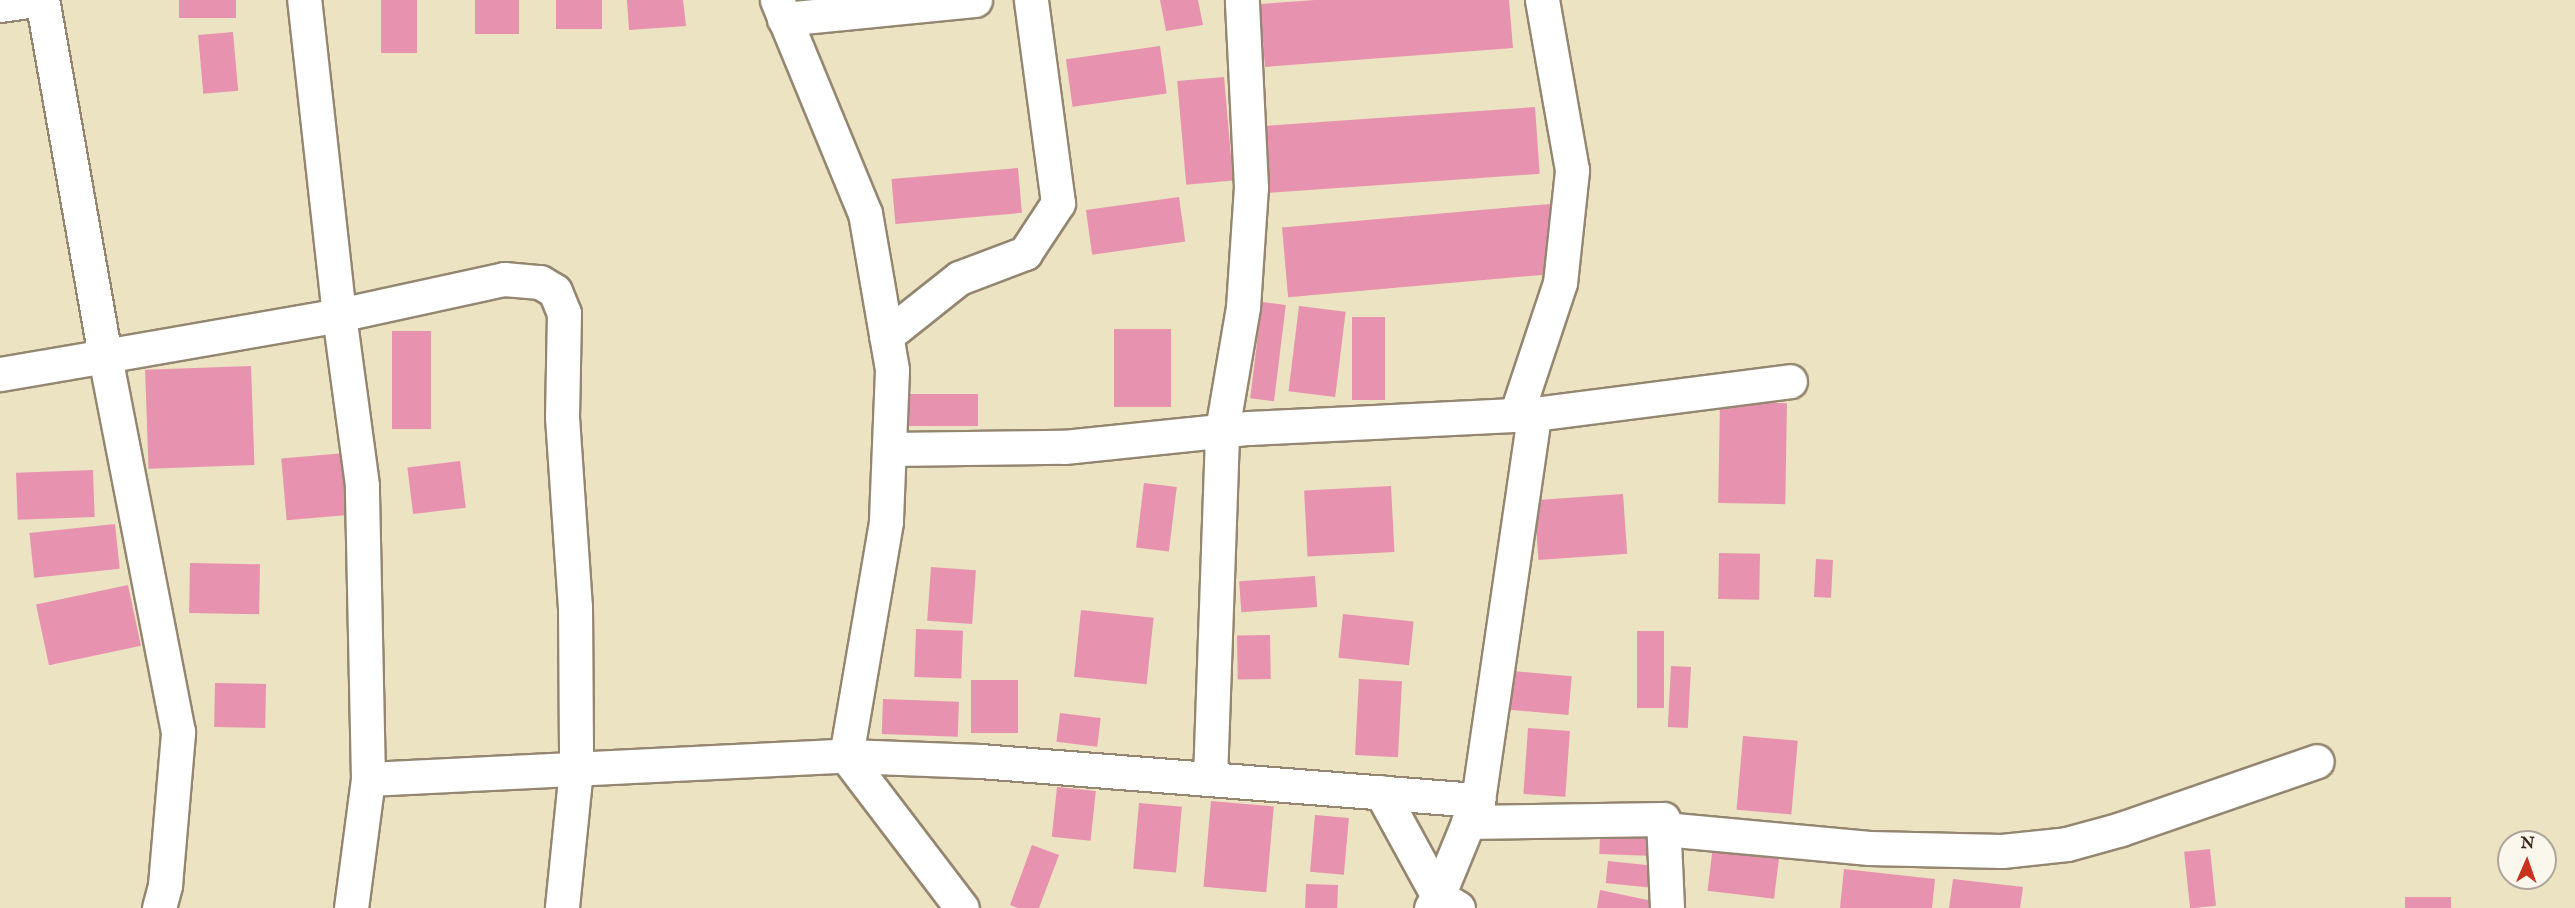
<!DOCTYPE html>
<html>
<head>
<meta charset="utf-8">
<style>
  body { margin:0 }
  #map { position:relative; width:2575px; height:908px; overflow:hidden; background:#ece3c2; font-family:"IM FELL English",serif }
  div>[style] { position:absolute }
  .building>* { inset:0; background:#e792af; transform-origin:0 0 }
  .roads { filter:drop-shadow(2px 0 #948670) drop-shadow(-2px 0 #948670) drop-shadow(0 2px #948670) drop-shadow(0 -2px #948670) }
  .minor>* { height:33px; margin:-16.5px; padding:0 16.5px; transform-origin:16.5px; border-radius:16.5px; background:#fff }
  span { translate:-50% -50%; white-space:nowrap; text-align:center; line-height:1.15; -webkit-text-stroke:4.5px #fbf7ec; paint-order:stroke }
  .north { position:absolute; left:2497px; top:830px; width:60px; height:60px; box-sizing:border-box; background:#fbf7ec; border:2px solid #aea59a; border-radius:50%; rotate:2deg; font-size:16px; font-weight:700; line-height:24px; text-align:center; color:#3b2a1e }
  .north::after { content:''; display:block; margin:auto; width:21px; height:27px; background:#c8321e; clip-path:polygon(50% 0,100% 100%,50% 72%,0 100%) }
</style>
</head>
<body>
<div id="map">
  <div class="building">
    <div style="left:179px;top:0;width:57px;height:18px"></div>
    <div style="left:381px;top:0;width:36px;height:53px"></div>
    <div style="left:475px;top:0;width:44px;height:34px"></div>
    <div style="left:556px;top:0;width:46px;height:29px"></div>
    <div style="clip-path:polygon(627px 0,683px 0,686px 26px,629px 30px)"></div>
    <div style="clip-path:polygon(1160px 0,1198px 0,1203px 25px,1166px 31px)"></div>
    <div style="clip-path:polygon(1315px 0,1509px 0,1513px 48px,1265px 67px,1260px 4px)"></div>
    <div style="left:233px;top:32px;width:59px;height:35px;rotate:85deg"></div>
    <div style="left:1160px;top:46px;width:48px;height:95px;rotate:82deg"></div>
    <div style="left:1224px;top:77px;width:104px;height:47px;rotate:85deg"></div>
    <div style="left:1535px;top:107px;width:67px;height:273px;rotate:86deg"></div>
    <div style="left:1018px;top:168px;width:45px;height:127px;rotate:85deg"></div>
    <div style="left:1179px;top:197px;width:45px;height:94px;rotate:82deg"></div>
    <div style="left:1550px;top:204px;width:70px;height:269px;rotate:85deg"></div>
    <div style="left:1262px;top:302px;width:24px;height:97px;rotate:7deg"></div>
    <div style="left:1299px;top:306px;width:47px;height:86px;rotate:7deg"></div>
    <div style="left:1352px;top:317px;width:33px;height:83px"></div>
    <div style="left:1114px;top:329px;width:57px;height:78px"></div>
    <div style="left:392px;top:331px;width:39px;height:98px"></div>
    <div style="left:251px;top:366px;width:99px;height:106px;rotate:88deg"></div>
    <div style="left:909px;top:394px;width:69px;height:32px"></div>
    <div style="left:1720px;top:402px;width:67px;height:101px;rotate:1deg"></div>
    <div style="left:345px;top:453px;width:62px;height:64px;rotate:85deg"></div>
    <div style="left:460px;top:461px;width:47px;height:53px;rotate:83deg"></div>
    <div style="left:93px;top:470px;width:47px;height:77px;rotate:88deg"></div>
    <div style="left:1144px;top:483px;width:33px;height:65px;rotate:7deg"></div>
    <div style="left:1391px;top:486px;width:66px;height:87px;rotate:87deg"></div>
    <div style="left:1623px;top:494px;width:60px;height:89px;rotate:86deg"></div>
    <div style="left:115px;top:524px;width:45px;height:86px;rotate:84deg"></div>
    <div style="left:1719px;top:553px;width:41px;height:46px;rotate:1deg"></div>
    <div style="left:1816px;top:559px;width:17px;height:38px;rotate:3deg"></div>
    <div style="left:190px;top:563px;width:70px;height:50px;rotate:1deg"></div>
    <div style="left:931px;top:567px;width:45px;height:54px;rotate:4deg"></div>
    <div style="left:1315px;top:576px;width:31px;height:76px;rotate:86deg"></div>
    <div style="left:128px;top:585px;width:62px;height:94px;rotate:78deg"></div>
    <div style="left:1081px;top:610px;width:73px;height:67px;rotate:6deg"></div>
    <div style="left:1343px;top:614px;width:71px;height:44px;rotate:6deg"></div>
    <div style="left:916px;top:629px;width:47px;height:48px;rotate:2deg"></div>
    <div style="left:1637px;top:631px;width:27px;height:77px"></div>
    <div style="left:1270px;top:635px;width:44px;height:33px;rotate:89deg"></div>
    <div style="left:1671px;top:666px;width:20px;height:61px;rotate:3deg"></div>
    <div style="left:1513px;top:671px;width:59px;height:39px;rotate:5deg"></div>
    <div style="left:1359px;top:679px;width:43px;height:76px;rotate:3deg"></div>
    <div style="left:971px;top:680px;width:47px;height:53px"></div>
    <div style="left:215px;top:683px;width:51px;height:44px;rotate:1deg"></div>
    <div style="left:883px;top:699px;width:76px;height:35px;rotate:2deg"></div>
    <div style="left:1060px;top:713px;width:41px;height:29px;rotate:7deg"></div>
    <div style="left:1528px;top:728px;width:42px;height:66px;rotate:4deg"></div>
    <div style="left:1743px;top:736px;width:55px;height:74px;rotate:5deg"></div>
    <div style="left:1057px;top:787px;width:39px;height:50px;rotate:6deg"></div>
    <div style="left:1211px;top:801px;width:63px;height:86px;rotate:5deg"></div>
    <div style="left:1139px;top:803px;width:43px;height:66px;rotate:5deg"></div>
    <div style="left:1315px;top:815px;width:34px;height:57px;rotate:5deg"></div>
    <div style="left:1600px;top:835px;width:62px;height:19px;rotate:2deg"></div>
    <div style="clip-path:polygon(1032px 845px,1059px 855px,1039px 908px,1018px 908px,1010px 905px)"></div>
    <div style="left:1713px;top:846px;width:67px;height:45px;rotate:7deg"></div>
    <div style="left:2210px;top:849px;width:57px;height:26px;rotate:84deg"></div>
    <div style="left:1608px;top:861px;width:55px;height:22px;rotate:6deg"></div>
    <div style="clip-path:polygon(1844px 869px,1935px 879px,1932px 908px,1840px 908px)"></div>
    <div style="clip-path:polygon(1953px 879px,2023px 887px,2020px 908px,1949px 908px)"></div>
    <div style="left:1306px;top:884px;width:32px;height:24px;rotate:2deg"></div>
    <div style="clip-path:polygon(1600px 890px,1657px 902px,1655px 908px,1597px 908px)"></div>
    <div style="left:2451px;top:897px;width:11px;height:46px;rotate:90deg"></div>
  </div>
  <div class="roads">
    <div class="minor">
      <div style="left:777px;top:0;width:230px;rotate:67.6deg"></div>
      <div style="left:865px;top:213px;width:159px;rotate:80.2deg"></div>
      <div style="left:892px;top:370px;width:152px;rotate:92.3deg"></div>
      <div style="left:886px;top:522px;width:237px;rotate:99.7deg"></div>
      <div style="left:846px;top:756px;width:191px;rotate:52.7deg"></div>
      <div style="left:0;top:5px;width:35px;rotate:-8deg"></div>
      <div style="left:784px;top:19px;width:192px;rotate:-5.7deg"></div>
      <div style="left:886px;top:336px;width:93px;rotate:-38.5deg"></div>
      <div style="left:959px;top:278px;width:71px;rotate:-20.7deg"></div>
      <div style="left:1025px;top:253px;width:60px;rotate:-56.6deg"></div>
      <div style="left:1058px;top:203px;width:205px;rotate:-97.6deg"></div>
      <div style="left:0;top:374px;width:107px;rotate:-9.7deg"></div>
      <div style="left:105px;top:356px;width:362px;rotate:-100deg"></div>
      <div style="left:1516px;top:415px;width:139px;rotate:-71.6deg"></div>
      <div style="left:1560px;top:283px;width:114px;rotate:-83.9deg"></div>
      <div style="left:1572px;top:170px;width:173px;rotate:-100deg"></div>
      <div style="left:889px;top:449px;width:175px;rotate:-0.7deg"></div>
      <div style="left:1064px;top:447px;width:186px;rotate:-5.9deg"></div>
      <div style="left:1249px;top:428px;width:285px;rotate:-2.8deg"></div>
      <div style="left:1534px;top:414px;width:258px;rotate:-7.3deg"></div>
      <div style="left:368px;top:779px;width:479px;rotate:-2.8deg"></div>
      <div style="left:846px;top:756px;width:134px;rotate:2.1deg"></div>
      <div style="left:980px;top:761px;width:500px;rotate:4.5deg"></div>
      <div style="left:1478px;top:800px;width:390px;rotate:-81.7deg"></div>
      <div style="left:1210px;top:779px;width:349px;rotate:-88deg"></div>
      <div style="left:1222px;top:430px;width:125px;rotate:-80.3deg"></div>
      <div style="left:1243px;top:307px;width:120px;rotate:-86.2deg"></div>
      <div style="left:1251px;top:187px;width:187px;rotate:-92.8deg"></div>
      <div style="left:1381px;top:792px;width:119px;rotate:61.3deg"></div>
      <div style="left:1438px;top:896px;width:14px;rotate:120deg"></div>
      <div style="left:1468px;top:822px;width:195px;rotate:-0.9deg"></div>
      <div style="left:1663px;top:819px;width:89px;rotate:87.4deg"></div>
      <div style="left:1664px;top:829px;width:206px;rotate:5.3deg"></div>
      <div style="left:1869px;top:848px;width:133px;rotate:1.3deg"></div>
      <div style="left:2002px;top:851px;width:65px;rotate:-6.1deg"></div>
      <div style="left:2067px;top:844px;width:56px;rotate:-15.5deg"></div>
      <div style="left:2121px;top:829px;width:207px;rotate:-19.1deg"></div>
      <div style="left:159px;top:908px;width:24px;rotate:-75deg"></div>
      <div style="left:165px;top:885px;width:154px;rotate:-85.1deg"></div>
      <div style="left:178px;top:732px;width:383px;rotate:-101deg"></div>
      <div style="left:105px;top:356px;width:238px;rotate:-9.9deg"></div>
      <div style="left:339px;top:315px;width:317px;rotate:-96.3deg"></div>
      <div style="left:351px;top:908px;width:130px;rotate:-82.5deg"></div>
      <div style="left:368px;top:779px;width:294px;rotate:-91.2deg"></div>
      <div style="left:362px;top:485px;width:172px;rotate:-97.7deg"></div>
      <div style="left:339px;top:315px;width:169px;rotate:-12.3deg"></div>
      <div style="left:504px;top:279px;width:36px;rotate:5deg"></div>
      <div style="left:540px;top:282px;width:17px;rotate:31deg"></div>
      <div style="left:555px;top:291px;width:24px;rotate:68deg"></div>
      <div style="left:564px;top:313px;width:104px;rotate:91.1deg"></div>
      <div style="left:562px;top:417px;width:190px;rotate:86.1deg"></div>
      <div style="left:575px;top:607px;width:162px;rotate:89.6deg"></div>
      <div style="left:576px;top:769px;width:140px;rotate:95.8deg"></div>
      <div style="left:1458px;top:908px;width:23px;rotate:-149deg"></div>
      <div style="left:1438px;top:896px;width:103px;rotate:-67.7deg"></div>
    </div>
  </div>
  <div class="north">N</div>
</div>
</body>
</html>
